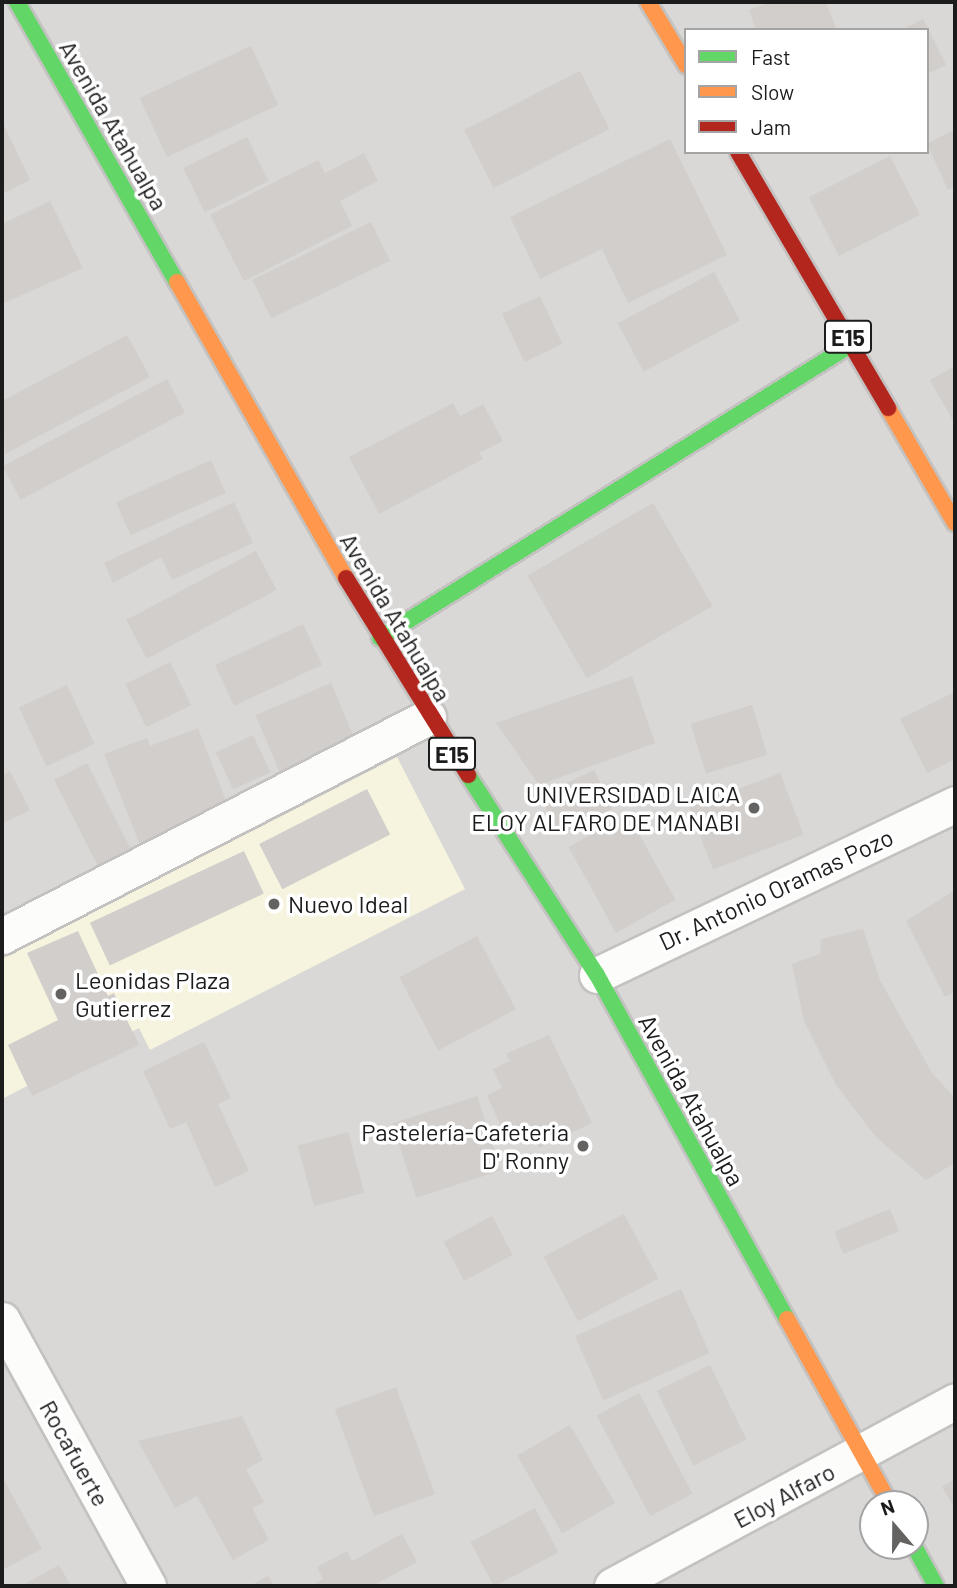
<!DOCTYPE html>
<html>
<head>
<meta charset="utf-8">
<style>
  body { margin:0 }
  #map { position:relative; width:957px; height:1588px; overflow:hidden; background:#eae8e4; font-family:Barlow,sans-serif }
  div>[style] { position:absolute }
  .residential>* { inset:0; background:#d9d8d6 }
  .education>* { inset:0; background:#f6f4de }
  .building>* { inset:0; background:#d1cecb; transform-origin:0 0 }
  .roads { filter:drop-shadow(2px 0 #c3c2c0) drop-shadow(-2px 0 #c3c2c0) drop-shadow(0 2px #c3c2c0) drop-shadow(0 -2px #c3c2c0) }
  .street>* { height:35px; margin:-17.5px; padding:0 17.5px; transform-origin:17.5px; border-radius:17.5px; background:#fcfcfb }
  .fast>* { height:16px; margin:-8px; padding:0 8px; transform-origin:8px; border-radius:8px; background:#63d668 }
  .slow>* { height:16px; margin:-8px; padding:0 8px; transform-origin:8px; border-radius:8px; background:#ff974d }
  .jam>* { height:16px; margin:-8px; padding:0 8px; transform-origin:8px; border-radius:8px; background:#b3261e }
  .dots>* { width:19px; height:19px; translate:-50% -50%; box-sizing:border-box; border:4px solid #fff; border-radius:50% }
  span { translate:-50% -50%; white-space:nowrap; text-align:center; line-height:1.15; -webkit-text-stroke:7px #fff; paint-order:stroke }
  .shield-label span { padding:2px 5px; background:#fff; border:2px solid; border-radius:5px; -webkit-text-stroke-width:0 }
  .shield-label { font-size:23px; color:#1c1c1c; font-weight:700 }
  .street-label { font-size:24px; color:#1c1c1c }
  .poi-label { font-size:24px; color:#1c1c1c }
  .right { translate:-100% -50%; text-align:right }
  .left { translate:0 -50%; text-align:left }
  .frame { position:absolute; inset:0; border:4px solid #1c1c1c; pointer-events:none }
  .legend { position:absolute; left:684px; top:28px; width:245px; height:126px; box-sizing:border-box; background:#fff; border:2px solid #a4a4a4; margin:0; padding:9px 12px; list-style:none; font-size:21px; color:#1c1c1c }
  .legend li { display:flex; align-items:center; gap:14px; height:35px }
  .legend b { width:35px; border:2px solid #a4a4a4 }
  .north { position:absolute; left:859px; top:1490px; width:70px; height:70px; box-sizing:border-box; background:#fff; border:2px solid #a4a4a4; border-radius:50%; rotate:340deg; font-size:19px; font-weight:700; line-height:28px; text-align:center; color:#1c1c1c }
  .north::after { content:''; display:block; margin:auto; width:24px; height:32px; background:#646362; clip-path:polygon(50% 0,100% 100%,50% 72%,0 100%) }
</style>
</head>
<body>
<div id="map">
  <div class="residential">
    <div style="clip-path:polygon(evenodd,2px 2px,955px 2px,955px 1586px,2px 1586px,2px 2px,686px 30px,927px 30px,927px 152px,686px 152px,686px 30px,2px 2px,873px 1504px,915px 1504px,915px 1546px,873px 1546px,873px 1504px)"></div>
  </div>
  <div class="education">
    <div style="clip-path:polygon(397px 757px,465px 889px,150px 1050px,139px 1028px,2px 1099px,2px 959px)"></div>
  </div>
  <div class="building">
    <div style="clip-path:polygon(770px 2px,826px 2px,837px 30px,756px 30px,749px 10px)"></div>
    <div style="clip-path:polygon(923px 19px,946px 65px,927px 74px,927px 30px,901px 30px)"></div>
    <div style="left:251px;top:46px;width:65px;height:123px;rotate:65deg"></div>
    <div style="left:580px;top:71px;width:65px;height:130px;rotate:63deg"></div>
    <div style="clip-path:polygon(2px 121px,30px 180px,2px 194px)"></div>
    <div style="clip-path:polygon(955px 129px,955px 186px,948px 190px,927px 144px)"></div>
    <div style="left:247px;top:137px;width:49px;height:71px;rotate:64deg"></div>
    <div style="clip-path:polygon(670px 139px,727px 255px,628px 303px,602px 249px,540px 279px,510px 217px)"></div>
    <div style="clip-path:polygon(364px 153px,378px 181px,340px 201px,352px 226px,244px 281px,210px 215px,318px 160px,325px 173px)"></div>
    <div style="left:890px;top:156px;width:66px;height:91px;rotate:63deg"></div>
    <div style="clip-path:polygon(50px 201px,83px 268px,2px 304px,2px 224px)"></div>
    <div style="left:371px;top:222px;width:43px;height:132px;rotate:64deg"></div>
    <div style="left:714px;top:272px;width:55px;height:109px;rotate:62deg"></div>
    <div style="left:540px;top:296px;width:53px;height:42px;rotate:65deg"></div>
    <div style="clip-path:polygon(127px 335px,150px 377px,5px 454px,2px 401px)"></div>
    <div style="clip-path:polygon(955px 366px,955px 424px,930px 380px)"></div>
    <div style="left:167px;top:379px;width:38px;height:186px;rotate:62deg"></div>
    <div style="clip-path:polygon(453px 403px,460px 416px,483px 404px,503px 441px,479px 453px,483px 459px,379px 514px,349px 457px)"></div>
    <div style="left:211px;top:460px;width:36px;height:104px;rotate:66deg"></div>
    <div style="clip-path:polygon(234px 502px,253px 543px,172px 580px,161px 557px,113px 583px,104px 563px)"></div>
    <div style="left:653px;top:503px;width:119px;height:145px;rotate:60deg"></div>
    <div style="left:256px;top:551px;width:44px;height:147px;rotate:62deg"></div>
    <div style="left:303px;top:624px;width:45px;height:97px;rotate:65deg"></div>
    <div style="left:170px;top:662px;width:48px;height:50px;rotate:64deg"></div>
    <div style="clip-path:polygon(632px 676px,655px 743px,539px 785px,496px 723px)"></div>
    <div style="left:331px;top:683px;width:63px;height:82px;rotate:67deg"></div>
    <div style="left:67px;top:685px;width:65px;height:53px;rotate:65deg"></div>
    <div style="clip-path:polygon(955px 692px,955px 759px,927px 773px,900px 719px)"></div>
    <div style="left:752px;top:705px;width:52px;height:64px;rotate:73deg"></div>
    <div style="clip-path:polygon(198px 728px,228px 806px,181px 824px,184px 834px,142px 850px,104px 754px,147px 738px,150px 746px)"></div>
    <div style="left:253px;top:735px;width:41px;height:41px;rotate:65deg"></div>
    <div style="left:87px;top:763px;width:104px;height:37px;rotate:63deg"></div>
    <div style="left:594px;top:770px;width:43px;height:60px;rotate:64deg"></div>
    <div style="clip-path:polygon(10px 771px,30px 810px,2px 824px,2px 775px)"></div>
    <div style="left:780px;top:773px;width:66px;height:97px;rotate:69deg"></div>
    <div style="left:367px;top:789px;width:51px;height:121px;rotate:63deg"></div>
    <div style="left:628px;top:814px;width:98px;height:68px;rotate:61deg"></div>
    <div style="left:244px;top:851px;width:47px;height:170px;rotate:65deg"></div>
    <div style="clip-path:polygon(955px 890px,955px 992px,945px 997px,906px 921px)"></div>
    <div style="clip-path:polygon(863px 929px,880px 980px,932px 1073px,955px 1098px,955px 1163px,926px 1180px,876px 1137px,836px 1085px,804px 1021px,792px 964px,820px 954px,821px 939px)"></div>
    <div style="clip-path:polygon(78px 931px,108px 996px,114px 993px,139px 1045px,32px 1096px,8px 1045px,58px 1020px,27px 953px)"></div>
    <div style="left:477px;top:936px;width:83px;height:88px;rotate:62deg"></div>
    <div style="clip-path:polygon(549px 1035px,592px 1123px,539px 1148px,527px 1122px,504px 1133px,487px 1095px,502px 1088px,493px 1069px,510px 1061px,506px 1054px)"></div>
    <div style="clip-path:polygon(204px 1042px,231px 1098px,218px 1104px,249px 1171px,215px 1187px,186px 1122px,170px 1129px,143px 1071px)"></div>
    <div style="left:477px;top:1096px;width:78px;height:89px;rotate:72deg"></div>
    <div style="left:348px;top:1132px;width:63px;height:52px;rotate:75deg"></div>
    <div style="left:890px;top:1209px;width:24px;height:60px;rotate:68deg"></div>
    <div style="left:624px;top:1214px;width:73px;height:91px;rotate:62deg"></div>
    <div style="left:492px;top:1216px;width:44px;height:55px;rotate:62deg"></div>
    <div style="left:681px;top:1289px;width:70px;height:116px;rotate:66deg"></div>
    <div style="left:710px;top:1365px;width:83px;height:59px;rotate:64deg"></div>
    <div style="left:396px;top:1387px;width:114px;height:65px;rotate:70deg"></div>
    <div style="left:639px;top:1393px;width:114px;height:48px;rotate:62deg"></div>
    <div style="clip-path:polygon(242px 1416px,263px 1460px,246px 1469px,264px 1502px,252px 1508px,269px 1540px,233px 1560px,197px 1496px,175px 1508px,138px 1441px)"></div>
    <div style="left:570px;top:1425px;width:90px;height:61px;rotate:60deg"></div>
    <div style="clip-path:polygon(955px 1479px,955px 1509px,942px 1487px)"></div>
    <div style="clip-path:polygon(4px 1480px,42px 1549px,2px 1570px,2px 1481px)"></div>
    <div style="left:535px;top:1508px;width:50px;height:73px;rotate:62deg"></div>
    <div style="clip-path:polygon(402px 1534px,417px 1562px,372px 1586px,311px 1586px,323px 1579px,317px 1567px,347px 1551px,352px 1561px)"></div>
    <div style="clip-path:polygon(59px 1565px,71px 1586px,21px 1586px)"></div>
    <div style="clip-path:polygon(268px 1576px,274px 1586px,250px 1586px)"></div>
  </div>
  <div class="roads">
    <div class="street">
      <div style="left:2px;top:936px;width:479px;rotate:-27.2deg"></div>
      <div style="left:597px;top:975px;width:397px;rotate:-25.5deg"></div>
      <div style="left:2px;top:1320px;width:303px;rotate:61.2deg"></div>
      <div style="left:612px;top:1586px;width:390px;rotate:-28.3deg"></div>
    </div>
    <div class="fast">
      <div style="left:17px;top:2px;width:322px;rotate:60.3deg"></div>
      <div style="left:380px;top:638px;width:556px;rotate:-31.92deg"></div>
      <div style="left:468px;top:775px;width:238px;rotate:57.2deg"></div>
      <div style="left:597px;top:975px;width:393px;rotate:61.1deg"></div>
      <div style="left:914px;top:1546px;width:46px;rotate:61.2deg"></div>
    </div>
    <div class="slow">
      <div style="left:648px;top:2px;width:74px;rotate:58.9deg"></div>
      <div style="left:177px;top:282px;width:341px;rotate:60.3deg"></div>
      <div style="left:888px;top:408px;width:133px;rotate:59.8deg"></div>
      <div style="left:787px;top:1319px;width:212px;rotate:60.9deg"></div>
    </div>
    <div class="jam">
      <div style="left:738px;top:152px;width:297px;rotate:59.6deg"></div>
      <div style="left:346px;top:578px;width:232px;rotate:58.2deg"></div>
    </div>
  </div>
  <div class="dots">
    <div style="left:754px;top:808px;background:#646362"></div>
    <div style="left:274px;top:904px;background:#646362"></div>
    <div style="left:61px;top:994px;background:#646362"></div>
    <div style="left:583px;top:1146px;background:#646362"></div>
  </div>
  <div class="shield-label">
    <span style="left:848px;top:337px">E15</span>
    <span style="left:452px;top:754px">E15</span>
  </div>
  <div class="street-label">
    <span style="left:114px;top:125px;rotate:60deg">Avenida Atahualpa</span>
    <span style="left:396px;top:617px;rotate:59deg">Avenida Atahualpa</span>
    <span style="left:776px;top:889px;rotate:-25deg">Dr. Antonio Oramas Pozo</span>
    <span style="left:692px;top:1100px;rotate:61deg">Avenida Atahualpa</span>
    <span style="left:75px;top:1453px;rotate:61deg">Rocafuerte</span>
    <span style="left:784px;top:1495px;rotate:-28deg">Eloy Alfaro</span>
  </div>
  <div class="poi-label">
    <span class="right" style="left:740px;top:808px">UNIVERSIDAD LAICA<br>ELOY ALFARO DE MANABI</span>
    <span class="left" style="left:288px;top:904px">Nuevo Ideal</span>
    <span class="left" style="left:75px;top:994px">Leonidas Plaza<br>Gutierrez</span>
    <span class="right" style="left:569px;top:1146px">Pastelería-Cafeteria<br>D' Ronny</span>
  </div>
  <div class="frame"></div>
  <ul class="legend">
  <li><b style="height:9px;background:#63d668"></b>Fast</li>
  <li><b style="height:9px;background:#ff974d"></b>Slow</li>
  <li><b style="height:9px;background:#b3261e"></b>Jam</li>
  </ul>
  <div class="north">N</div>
</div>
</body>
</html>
